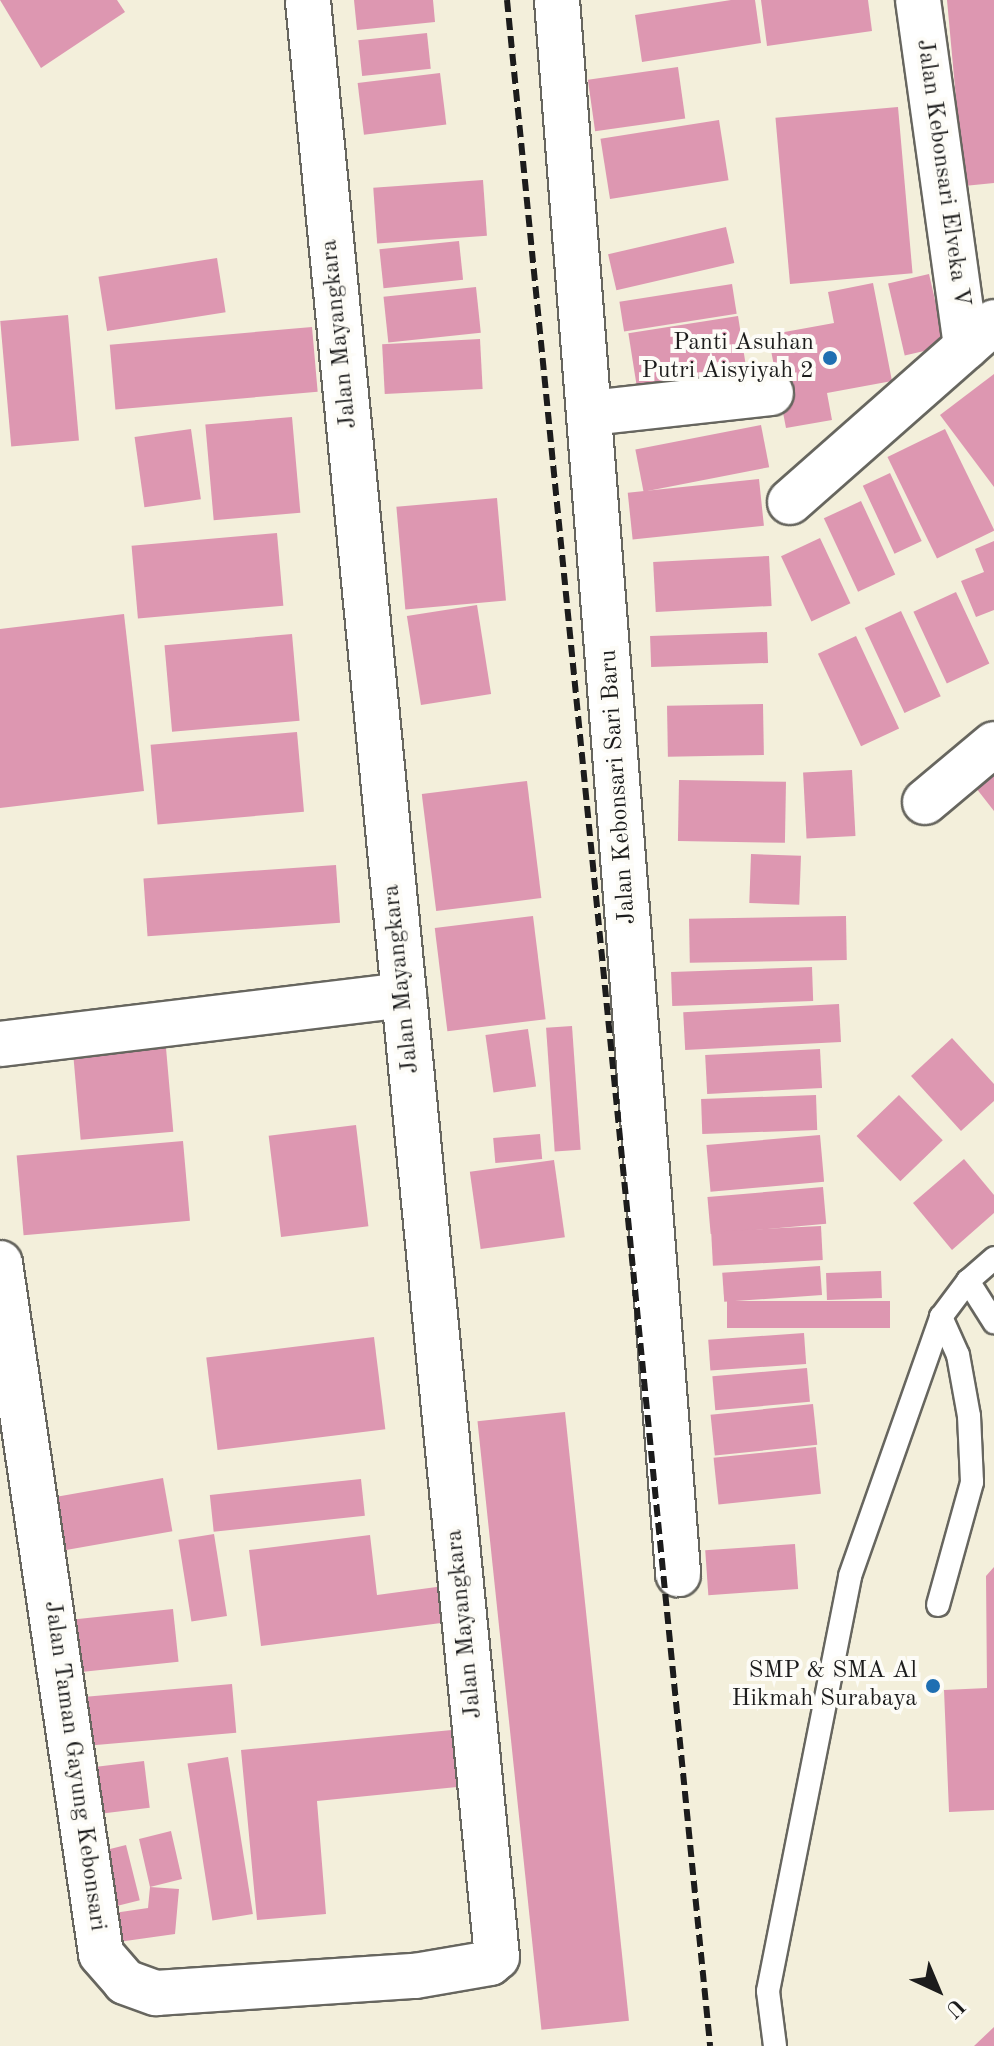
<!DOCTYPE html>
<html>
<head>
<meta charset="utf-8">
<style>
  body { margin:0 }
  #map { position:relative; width:994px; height:2046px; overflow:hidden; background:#f3efdb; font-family:"Old Standard TT",serif }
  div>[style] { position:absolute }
  .building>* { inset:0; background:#dd97b1; transform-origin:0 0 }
  .roads { filter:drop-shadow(2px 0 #67665f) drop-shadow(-2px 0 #67665f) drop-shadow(0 2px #67665f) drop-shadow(0 -2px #67665f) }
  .lane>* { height:22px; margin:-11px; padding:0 11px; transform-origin:11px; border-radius:11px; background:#fff }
  .street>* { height:44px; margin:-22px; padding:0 22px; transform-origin:22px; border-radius:22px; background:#fff }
  .rail>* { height:6px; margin-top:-3px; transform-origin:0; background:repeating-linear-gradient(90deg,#1c1c1c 0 12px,transparent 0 18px) }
  .dots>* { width:22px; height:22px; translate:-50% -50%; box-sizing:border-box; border:4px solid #fdfcf7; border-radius:50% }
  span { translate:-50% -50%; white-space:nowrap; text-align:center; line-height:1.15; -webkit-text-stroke:8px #fdfcf7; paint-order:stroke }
  .street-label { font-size:24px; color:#1c1c1c }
  .poi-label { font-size:24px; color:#1c1c1c }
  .right { translate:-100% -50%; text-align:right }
  .north { position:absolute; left:898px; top:1950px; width:80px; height:80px; -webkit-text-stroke:6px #fdfcf7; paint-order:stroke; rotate:136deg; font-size:22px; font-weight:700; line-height:32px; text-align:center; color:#1c1c1c }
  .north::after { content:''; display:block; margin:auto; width:28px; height:36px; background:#1c1c1c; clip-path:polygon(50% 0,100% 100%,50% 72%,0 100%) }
</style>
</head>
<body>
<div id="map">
  <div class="building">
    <div style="clip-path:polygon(0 0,117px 0,125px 12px,41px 68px)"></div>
    <div style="clip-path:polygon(354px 0,433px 0,435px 22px,357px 30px)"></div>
    <div style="clip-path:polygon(731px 0,755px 0,761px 43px,642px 62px,635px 15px)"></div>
    <div style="clip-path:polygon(761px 0,868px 0,872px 31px,767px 46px)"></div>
    <div style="clip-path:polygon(947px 0,994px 0,994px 183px,964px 186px)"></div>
    <div style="left:427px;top:33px;width:36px;height:69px;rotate:84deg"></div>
    <div style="left:678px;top:67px;width:52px;height:91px;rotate:82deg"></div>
    <div style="left:440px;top:73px;width:52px;height:83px;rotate:83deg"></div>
    <div style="left:898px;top:107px;width:167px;height:123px;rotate:85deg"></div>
    <div style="left:719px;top:120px;width:61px;height:120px;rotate:81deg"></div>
    <div style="left:483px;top:180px;width:56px;height:110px;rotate:86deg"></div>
    <div style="left:726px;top:227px;width:37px;height:121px;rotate:77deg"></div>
    <div style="left:459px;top:241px;width:39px;height:80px;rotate:84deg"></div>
    <div style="left:217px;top:258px;width:55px;height:120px;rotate:81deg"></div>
    <div style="left:929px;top:274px;width:74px;height:42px;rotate:77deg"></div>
    <div style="clip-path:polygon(873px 283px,892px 381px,827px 393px,832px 420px,786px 428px,768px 335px,834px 323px,828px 292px)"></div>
    <div style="left:732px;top:284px;width:30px;height:114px;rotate:81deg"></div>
    <div style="left:476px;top:287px;width:46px;height:93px;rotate:84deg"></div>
    <div style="left:68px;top:315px;width:126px;height:68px;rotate:85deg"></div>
    <div style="left:738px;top:316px;width:71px;height:111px;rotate:81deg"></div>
    <div style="left:312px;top:327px;width:65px;height:203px;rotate:85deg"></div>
    <div style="left:480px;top:339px;width:50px;height:98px;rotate:87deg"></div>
    <div style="clip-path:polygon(994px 374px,994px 487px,940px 415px)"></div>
    <div style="left:292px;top:417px;width:96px;height:87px;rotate:85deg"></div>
    <div style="left:761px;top:425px;width:43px;height:128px;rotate:79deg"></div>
    <div style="left:191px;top:429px;width:71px;height:57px;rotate:82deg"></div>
    <div style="left:945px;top:429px;width:113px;height:64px;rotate:64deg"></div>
    <div style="left:890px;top:473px;width:75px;height:30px;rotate:65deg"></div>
    <div style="left:759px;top:479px;width:47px;height:132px;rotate:84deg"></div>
    <div style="left:497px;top:498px;width:103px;height:101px;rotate:85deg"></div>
    <div style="left:861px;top:501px;width:81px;height:41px;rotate:65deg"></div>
    <div style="left:277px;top:533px;width:73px;height:146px;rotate:85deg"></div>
    <div style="left:820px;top:538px;width:72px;height:43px;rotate:65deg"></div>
    <div style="clip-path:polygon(994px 541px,994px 610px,976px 617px,961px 581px,984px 572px,975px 549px)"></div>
    <div style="left:769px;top:556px;width:50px;height:116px;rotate:87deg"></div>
    <div style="left:956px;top:592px;width:79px;height:47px;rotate:65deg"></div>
    <div style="left:477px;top:605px;width:90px;height:71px;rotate:81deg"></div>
    <div style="left:901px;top:611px;width:94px;height:40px;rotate:65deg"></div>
    <div style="clip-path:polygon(124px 614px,144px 791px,0 808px,0 629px)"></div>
    <div style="left:767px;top:632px;width:31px;height:117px;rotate:88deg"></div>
    <div style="left:292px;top:634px;width:87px;height:128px;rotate:85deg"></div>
    <div style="left:856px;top:636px;width:102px;height:42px;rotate:65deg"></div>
    <div style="left:763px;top:704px;width:51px;height:96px;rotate:89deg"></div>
    <div style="left:297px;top:732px;width:80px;height:147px;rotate:85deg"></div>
    <div style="left:852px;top:770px;width:66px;height:49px;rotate:87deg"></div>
    <div style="clip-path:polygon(994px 774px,994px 811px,976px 788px)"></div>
    <div style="left:679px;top:780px;width:107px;height:61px;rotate:1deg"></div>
    <div style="left:527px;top:781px;width:118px;height:106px;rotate:83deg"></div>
    <div style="left:751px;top:854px;width:50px;height:49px;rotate:2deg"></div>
    <div style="left:336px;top:865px;width:58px;height:193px;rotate:86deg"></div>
    <div style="left:533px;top:916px;width:104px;height:99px;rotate:83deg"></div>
    <div style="left:846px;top:916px;width:44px;height:157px;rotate:89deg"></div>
    <div style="left:812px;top:967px;width:34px;height:141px;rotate:88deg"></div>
    <div style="left:839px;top:1004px;width:38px;height:156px;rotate:87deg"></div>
    <div style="left:572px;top:1026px;width:124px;height:26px;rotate:86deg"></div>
    <div style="left:528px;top:1029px;width:58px;height:43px;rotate:82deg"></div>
    <div style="clip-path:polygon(952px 1038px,994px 1084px,994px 1101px,961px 1131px,911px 1076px)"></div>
    <div style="left:166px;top:1048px;width:84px;height:93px;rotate:85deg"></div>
    <div style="left:820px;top:1049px;width:39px;height:115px;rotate:87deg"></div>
    <div style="left:816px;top:1095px;width:35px;height:115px;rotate:88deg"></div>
    <div style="left:899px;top:1095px;width:63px;height:59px;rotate:46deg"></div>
    <div style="left:356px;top:1125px;width:102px;height:88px;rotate:83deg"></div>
    <div style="left:540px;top:1134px;width:25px;height:47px;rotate:85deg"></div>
    <div style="left:820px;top:1135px;width:47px;height:114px;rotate:85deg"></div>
    <div style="left:183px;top:1141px;width:80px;height:167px;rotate:85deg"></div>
    <div style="clip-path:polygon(964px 1159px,994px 1195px,994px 1213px,952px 1250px,913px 1203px)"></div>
    <div style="left:554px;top:1160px;width:78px;height:85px;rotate:82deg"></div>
    <div style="left:823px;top:1187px;width:37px;height:116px;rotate:85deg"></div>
    <div style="left:821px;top:1226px;width:34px;height:110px;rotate:87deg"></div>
    <div style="left:820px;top:1266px;width:29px;height:98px;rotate:86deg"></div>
    <div style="left:881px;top:1271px;width:27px;height:55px;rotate:88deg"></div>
    <div style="left:890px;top:1301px;width:27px;height:163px;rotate:90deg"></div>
    <div style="left:804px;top:1333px;width:31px;height:96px;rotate:86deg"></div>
    <div style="left:374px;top:1337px;width:93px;height:169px;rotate:83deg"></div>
    <div style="left:807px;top:1368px;width:34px;height:95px;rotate:85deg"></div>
    <div style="left:813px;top:1404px;width:41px;height:103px;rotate:84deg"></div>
    <div style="left:565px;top:1412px;width:612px;height:88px;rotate:84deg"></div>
    <div style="left:816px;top:1447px;width:47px;height:103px;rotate:84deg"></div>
    <div style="left:163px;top:1478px;width:54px;height:118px;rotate:80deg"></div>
    <div style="left:361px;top:1479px;width:37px;height:152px;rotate:84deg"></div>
    <div style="left:214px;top:1534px;width:83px;height:36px;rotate:81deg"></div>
    <div style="clip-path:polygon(370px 1535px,377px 1595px,444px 1586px,449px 1622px,261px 1646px,249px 1550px)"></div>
    <div style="left:795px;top:1544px;width:45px;height:90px;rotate:86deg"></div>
    <div style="clip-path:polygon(994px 1567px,994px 1810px,949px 1812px,944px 1690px,987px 1688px,986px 1576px)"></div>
    <div style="left:173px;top:1609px;width:53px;height:117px;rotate:84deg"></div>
    <div style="left:232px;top:1684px;width:49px;height:158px;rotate:85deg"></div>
    <div style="clip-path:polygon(452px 1730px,457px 1787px,317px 1801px,326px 1914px,257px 1920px,241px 1750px)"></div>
    <div style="left:228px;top:1757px;width:159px;height:41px;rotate:81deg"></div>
    <div style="left:144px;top:1761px;width:47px;height:56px;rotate:83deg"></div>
    <div style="clip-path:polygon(171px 1831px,182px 1879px,150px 1887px,179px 1889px,175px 1934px,111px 1943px,107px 1914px,148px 1908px,150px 1887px,139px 1839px)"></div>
    <div style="left:126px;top:1845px;width:57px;height:35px;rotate:76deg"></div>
    <div style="clip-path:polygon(994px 2027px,994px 2046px,974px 2046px)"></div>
  </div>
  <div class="roads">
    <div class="lane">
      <div style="left:968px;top:1281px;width:49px;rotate:57.6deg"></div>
      <div style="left:938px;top:1605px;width:128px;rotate:-74.5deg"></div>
      <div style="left:972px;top:1482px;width:66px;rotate:-92.6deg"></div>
      <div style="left:969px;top:1416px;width:62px;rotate:-100.2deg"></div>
      <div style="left:958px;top:1355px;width:42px;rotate:-114.1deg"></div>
      <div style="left:775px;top:2046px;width:55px;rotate:-97.3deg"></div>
      <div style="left:768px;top:1991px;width:423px;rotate:-78.8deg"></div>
      <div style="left:850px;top:1576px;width:275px;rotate:-70.6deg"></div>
      <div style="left:941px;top:1317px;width:45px;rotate:-53.1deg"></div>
      <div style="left:968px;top:1281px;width:35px;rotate:-41deg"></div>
    </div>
    <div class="street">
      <div style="left:557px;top:0;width:1579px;rotate:85.6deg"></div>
      <div style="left:918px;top:0;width:350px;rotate:82.1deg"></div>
      <div style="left:591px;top:413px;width:181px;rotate:-6.3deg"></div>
      <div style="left:790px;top:502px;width:272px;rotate:-41.4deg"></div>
      <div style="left:925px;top:802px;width:90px;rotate:-40deg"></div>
      <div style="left:0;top:1044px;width:407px;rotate:-6.9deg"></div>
      <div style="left:0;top:1263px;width:698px;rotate:81.68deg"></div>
      <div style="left:101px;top:1954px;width:37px;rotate:49deg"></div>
      <div style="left:125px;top:1982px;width:33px;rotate:20deg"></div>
      <div style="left:156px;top:1993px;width:260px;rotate:-3.8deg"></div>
      <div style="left:415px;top:1976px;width:76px;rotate:-9.8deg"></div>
      <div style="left:490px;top:1963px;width:9px;rotate:-41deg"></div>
      <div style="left:497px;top:1957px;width:1966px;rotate:-95.52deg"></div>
    </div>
  </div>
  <div class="rail">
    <div style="left:507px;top:0;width:2056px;rotate:84.33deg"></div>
  </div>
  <div class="dots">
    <div style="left:830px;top:358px;background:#1f6fb2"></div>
    <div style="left:933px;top:1686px;background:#1f6fb2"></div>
  </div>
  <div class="street-label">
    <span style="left:942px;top:173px;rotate:82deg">Jalan Kebonsari Elveka V</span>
    <span style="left:340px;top:334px;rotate:-96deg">Jalan Mayangkara</span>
    <span style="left:619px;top:787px;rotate:-94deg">Jalan Kebonsari Sari Baru</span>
    <span style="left:402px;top:979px;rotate:-96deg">Jalan Mayangkara</span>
    <span style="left:465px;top:1624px;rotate:-96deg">Jalan Mayangkara</span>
    <span style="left:74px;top:1766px;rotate:82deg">Jalan Taman Gayung Kebonsari</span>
  </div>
  <div class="poi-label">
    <span class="right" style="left:814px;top:358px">Panti Asuhan<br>Putri Aisyiyah 2</span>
    <span class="right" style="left:917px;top:1686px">SMP &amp; SMA Al<br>Hikmah Surabaya</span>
  </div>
  <div class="north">U</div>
</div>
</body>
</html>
